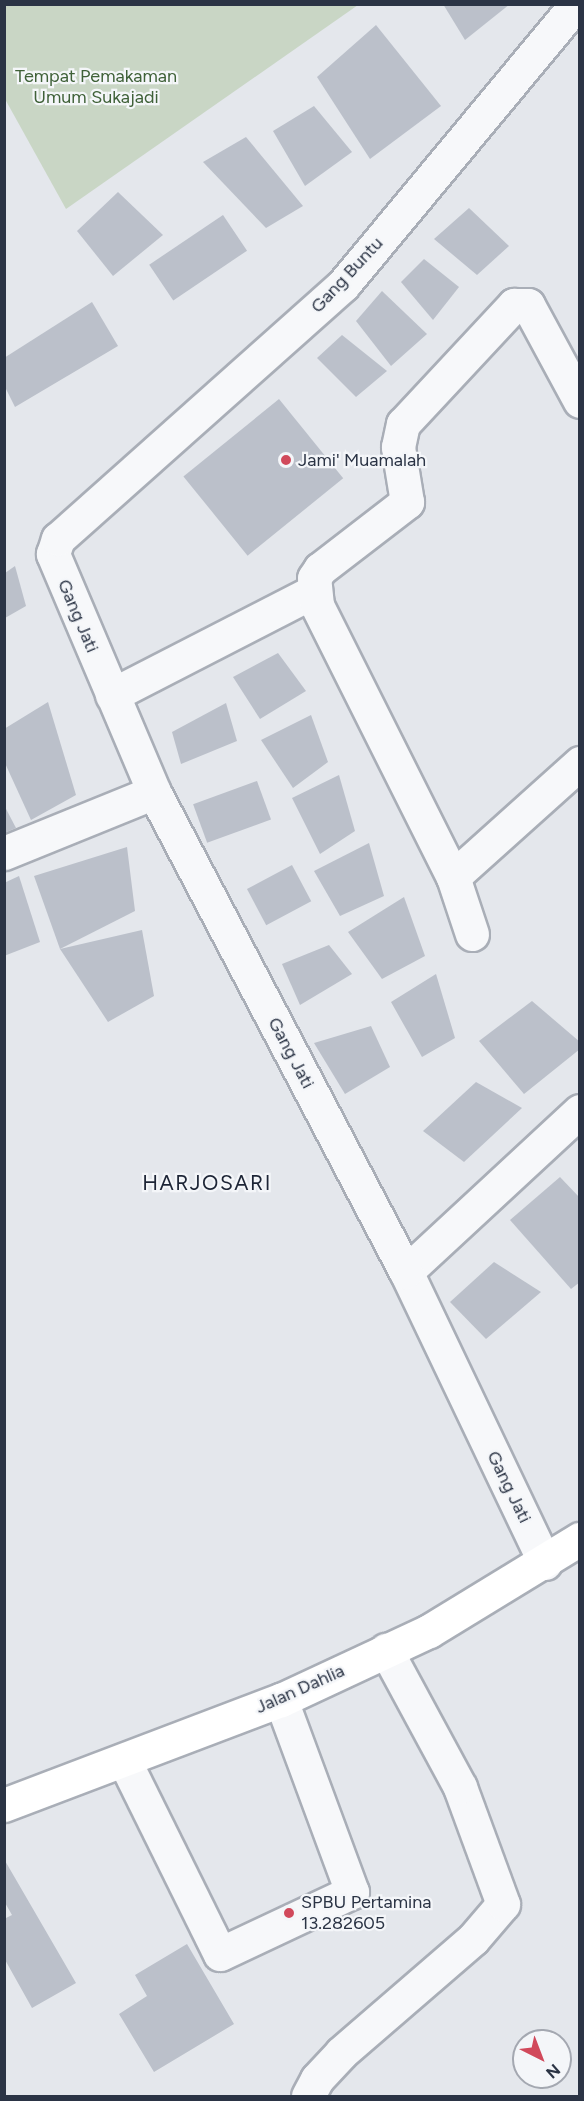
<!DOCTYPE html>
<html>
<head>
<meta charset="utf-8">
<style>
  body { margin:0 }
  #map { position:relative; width:584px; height:2101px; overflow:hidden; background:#e4e7ec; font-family:Figtree,sans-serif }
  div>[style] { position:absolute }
  .green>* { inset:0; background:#c9d6c5 }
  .building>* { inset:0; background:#bbc0ca; transform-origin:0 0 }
  .roads { filter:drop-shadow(2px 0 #a9aeb7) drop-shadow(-2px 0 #a9aeb7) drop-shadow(0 2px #a9aeb7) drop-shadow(0 -2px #a9aeb7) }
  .minor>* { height:33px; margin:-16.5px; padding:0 16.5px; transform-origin:16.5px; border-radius:16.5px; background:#f7f8fa }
  .major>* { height:33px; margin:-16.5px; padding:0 16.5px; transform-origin:16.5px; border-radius:16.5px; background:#fff }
  .dots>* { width:16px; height:16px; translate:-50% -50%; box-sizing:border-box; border:3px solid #f4f6f9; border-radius:50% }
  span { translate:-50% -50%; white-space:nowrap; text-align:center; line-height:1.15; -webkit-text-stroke:4.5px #f4f6f9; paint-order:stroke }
  .park-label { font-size:18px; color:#3f6138 }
  .street-label { font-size:18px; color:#2b3445 }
  .poi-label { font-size:18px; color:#2b3445 }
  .left { translate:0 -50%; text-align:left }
  .quarter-label { font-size:21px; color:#1d2536; letter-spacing:1.5px }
  .frame { position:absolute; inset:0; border:6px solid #2b3445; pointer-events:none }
  .north { position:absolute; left:512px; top:2029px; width:60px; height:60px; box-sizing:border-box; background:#f4f6f9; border:2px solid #a4a8b1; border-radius:50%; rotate:138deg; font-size:16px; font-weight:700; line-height:24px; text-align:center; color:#2b3445 }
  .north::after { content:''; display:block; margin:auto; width:21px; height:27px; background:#d1495b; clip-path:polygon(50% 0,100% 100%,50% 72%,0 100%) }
</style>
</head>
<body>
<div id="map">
  <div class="green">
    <div style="clip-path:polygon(4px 5px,5px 4px,358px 5px,66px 209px,5px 99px)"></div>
  </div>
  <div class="building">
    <div style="clip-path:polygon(443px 4px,510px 4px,465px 40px)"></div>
    <div style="clip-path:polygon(376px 25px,441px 106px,370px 159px,317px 77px)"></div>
    <div style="clip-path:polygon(314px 106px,352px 152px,305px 186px,273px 131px)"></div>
    <div style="clip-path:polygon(246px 137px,303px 206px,266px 228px,203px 162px)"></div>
    <div style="clip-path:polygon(118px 192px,163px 235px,113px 276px,77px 231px)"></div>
    <div style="clip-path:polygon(469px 208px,509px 246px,477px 275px,434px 239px)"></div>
    <div style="left:223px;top:215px;width:43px;height:89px;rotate:56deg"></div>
    <div style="clip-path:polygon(424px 259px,459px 287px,433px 320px,401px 282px)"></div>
    <div style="clip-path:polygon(382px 291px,427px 334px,391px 366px,356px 321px)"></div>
    <div style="clip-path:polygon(92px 302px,118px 346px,15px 407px,4px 385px,4px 358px)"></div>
    <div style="clip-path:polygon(342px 335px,387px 371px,356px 397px,317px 358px)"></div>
    <div style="left:279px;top:399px;width:102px;height:123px;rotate:51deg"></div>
    <div style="clip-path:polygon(15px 566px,26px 606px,5px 618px,5px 573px)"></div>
    <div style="clip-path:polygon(278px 653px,306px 691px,260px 719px,233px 677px)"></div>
    <div style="clip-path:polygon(48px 702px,76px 795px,31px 820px,4px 761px,4px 729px)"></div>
    <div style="clip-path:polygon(226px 703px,237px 741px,181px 764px,172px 732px)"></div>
    <div style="clip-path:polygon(311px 715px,328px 762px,293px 788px,261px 740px)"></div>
    <div style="clip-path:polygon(339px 775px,355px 831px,320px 854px,292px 798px)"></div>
    <div style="left:257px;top:781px;width:41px;height:68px;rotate:70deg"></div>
    <div style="clip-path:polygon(4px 805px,16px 828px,4px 833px)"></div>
    <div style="clip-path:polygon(369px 843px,384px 896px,340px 916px,314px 871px)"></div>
    <div style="clip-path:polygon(127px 847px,135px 911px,60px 949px,34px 876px)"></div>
    <div style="left:292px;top:865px;width:41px;height:51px;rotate:62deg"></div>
    <div style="clip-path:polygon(19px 876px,40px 942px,4px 956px,4px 883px)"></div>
    <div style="clip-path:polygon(404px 897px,425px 956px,382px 979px,348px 932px)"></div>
    <div style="clip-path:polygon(142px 930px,154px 996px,108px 1022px,60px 949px)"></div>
    <div style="clip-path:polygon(329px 945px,352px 974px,300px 1005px,282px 964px)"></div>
    <div style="clip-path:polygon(436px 974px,455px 1038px,422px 1057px,391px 1002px)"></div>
    <div style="clip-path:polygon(532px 1001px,580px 1042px,580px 1049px,524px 1094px,479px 1041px)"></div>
    <div style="clip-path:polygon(371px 1026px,390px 1067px,345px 1094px,314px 1043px)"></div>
    <div style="clip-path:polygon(476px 1082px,522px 1108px,464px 1162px,423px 1131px)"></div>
    <div style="clip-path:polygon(560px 1177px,580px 1198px,580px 1282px,571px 1289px,510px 1220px)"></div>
    <div style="clip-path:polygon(494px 1262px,541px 1292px,486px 1339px,450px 1302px)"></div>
    <div style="clip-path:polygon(4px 1859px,76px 1983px,32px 2008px,4px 1958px,4px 1919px,12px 1915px,4px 1901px)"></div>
    <div style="clip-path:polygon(187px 1944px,234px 2024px,154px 2072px,119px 2014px,147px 1996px,135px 1975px)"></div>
  </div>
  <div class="roads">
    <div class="minor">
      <div style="left:112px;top:695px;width:227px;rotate:-27.2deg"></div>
      <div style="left:4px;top:853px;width:162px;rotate:-22.1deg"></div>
      <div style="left:453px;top:877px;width:171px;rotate:-41.9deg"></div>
      <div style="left:472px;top:934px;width:60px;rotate:-108.4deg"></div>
      <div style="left:453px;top:877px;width:304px;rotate:-116.6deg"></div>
      <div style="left:317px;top:605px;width:27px;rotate:-96deg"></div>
      <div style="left:314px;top:578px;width:11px;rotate:-56deg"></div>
      <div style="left:320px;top:569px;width:110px;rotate:-37.6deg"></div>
      <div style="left:407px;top:502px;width:56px;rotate:-99.3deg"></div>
      <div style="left:398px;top:447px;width:24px;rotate:-78deg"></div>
      <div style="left:403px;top:424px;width:163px;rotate:-47deg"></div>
      <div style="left:514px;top:305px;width:14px"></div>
      <div style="left:528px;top:305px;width:109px;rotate:61.6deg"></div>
      <div style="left:406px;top:1272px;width:237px;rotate:-42.8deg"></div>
      <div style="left:545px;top:1563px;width:322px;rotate:-115.5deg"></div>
      <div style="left:406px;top:1272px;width:542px;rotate:-117.7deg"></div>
      <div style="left:154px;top:792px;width:259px;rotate:-113deg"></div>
      <div style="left:53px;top:554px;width:16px;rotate:-72deg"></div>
      <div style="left:58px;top:539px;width:382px;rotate:-41.7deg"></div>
      <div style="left:343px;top:285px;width:365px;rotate:-50.3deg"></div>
      <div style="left:125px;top:1762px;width:214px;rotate:63.7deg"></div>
      <div style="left:220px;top:1954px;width:146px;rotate:-25.2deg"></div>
      <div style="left:352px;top:1892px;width:205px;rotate:-110.3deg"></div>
      <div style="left:308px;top:2096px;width:19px;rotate:-62deg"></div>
      <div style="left:317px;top:2079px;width:35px;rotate:-47deg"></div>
      <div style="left:341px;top:2053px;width:174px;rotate:-40.8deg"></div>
      <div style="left:473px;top:1939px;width:46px;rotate:-49.4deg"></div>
      <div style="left:503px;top:1904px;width:125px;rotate:-110.2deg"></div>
      <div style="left:460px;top:1787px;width:156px;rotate:-118.4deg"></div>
    </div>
    <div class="major">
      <div style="left:4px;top:1805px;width:296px;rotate:-20.8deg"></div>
      <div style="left:281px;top:1700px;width:163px;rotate:-25deg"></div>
      <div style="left:429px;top:1631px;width:177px;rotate:-31.4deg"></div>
    </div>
  </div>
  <div class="dots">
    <div style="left:286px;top:460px;background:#d1495b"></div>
    <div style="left:289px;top:1913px;background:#d1495b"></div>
  </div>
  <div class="park-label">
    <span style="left:96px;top:87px">Tempat Pemakaman<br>Umum Sukajadi</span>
  </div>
  <div class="street-label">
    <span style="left:347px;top:275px;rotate:-47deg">Gang Buntu</span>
    <span style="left:78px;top:616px;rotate:67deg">Gang Jati</span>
    <span style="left:291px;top:1053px;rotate:62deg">Gang Jati</span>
    <span style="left:509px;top:1487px;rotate:64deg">Gang Jati</span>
    <span style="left:300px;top:1689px;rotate:-24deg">Jalan Dahlia</span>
  </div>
  <div class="poi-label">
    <span class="left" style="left:298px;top:460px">Jami' Muamalah</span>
    <span class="left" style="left:301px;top:1913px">SPBU Pertamina<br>13.282605</span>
  </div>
  <div class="quarter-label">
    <span style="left:207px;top:1183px">HARJOSARI</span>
  </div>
  <div class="frame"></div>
  <div class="north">N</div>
</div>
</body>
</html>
